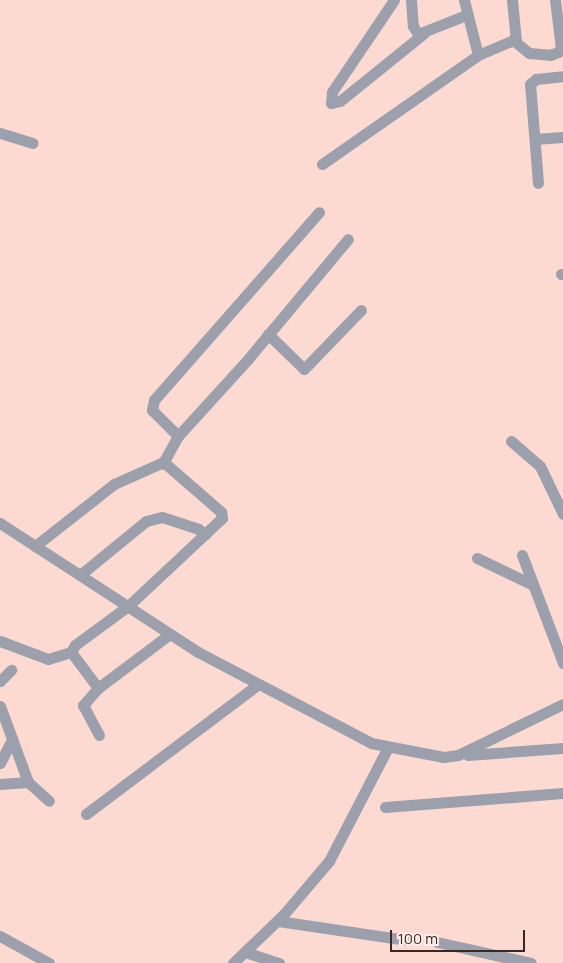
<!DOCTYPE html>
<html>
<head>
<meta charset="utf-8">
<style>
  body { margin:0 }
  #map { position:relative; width:563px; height:963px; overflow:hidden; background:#fcdad1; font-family:Manrope,sans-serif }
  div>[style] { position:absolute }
  .minor>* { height:11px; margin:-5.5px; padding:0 5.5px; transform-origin:5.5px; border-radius:5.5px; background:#9ba0ac }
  span { translate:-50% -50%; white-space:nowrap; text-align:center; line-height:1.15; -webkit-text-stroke:5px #fdece7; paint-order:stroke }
  .scale { position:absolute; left:390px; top:930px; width:135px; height:22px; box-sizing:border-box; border:2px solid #382824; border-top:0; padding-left:6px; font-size:15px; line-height:18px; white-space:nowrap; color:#382824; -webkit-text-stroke:4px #fdece7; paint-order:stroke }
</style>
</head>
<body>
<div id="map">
  <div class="minor">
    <div style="left:394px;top:0;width:111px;rotate:124deg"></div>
    <div style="left:332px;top:92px;width:11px;rotate:95deg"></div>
    <div style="left:331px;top:103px;width:9px;rotate:-13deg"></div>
    <div style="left:340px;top:101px;width:107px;rotate:-38.9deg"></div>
    <div style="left:411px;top:0;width:26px;rotate:86deg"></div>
    <div style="left:413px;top:26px;width:9px;rotate:58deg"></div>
    <div style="left:418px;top:34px;width:52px;rotate:-21.6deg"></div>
    <div style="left:512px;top:0;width:41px;rotate:84.4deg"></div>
    <div style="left:478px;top:55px;width:38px;rotate:-23deg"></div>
    <div style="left:513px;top:40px;width:21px;rotate:39deg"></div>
    <div style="left:529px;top:53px;width:21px;rotate:5deg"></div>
    <div style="left:550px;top:55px;width:9px;rotate:-21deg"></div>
    <div style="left:558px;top:52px;width:5px;rotate:-53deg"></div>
    <div style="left:561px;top:48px;width:48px;rotate:-97.1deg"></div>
    <div style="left:0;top:133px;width:34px;rotate:17deg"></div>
    <div style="left:535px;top:139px;width:28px;rotate:-4deg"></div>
    <div style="left:322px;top:164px;width:190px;rotate:-34.9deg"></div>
    <div style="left:478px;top:55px;width:57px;rotate:-104.3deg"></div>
    <div style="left:538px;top:183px;width:99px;rotate:-94.6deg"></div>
    <div style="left:530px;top:84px;width:8px;rotate:-40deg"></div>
    <div style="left:536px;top:79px;width:27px;rotate:-6deg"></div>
    <div style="left:561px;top:274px;width:2px"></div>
    <div style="left:268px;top:334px;width:50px;rotate:44.2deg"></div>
    <div style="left:304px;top:369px;width:82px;rotate:-46deg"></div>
    <div style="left:178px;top:436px;width:37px;rotate:-135deg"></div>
    <div style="left:152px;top:410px;width:10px;rotate:-79deg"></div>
    <div style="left:154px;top:400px;width:250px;rotate:-48.7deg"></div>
    <div style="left:511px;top:441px;width:38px;rotate:41deg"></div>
    <div style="left:540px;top:466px;width:53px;rotate:64.4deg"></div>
    <div style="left:163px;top:463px;width:31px;rotate:-61deg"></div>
    <div style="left:178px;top:436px;width:104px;rotate:-47.7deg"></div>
    <div style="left:248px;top:359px;width:156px;rotate:-50.2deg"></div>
    <div style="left:0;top:523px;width:236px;rotate:33.1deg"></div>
    <div style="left:198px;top:652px;width:195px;rotate:27.7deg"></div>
    <div style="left:371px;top:743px;width:74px;rotate:10.9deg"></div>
    <div style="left:444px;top:757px;width:14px;rotate:-8deg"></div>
    <div style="left:458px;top:755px;width:117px;rotate:-25.9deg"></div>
    <div style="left:35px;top:546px;width:100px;rotate:-38.1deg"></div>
    <div style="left:114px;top:484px;width:51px;rotate:-24.1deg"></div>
    <div style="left:161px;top:463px;width:6px;rotate:18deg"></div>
    <div style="left:167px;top:465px;width:72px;rotate:41deg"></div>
    <div style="left:221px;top:512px;width:6px;rotate:81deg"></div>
    <div style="left:222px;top:518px;width:23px;rotate:137deg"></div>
    <div style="left:522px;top:555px;width:116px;rotate:69.2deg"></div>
    <div style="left:477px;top:558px;width:62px;rotate:25.7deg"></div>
    <div style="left:80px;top:575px;width:85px;rotate:-39.3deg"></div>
    <div style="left:146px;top:521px;width:16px;rotate:-14deg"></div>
    <div style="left:162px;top:517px;width:38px;rotate:18deg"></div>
    <div style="left:198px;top:529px;width:9px;rotate:36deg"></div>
    <div style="left:205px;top:534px;width:105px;rotate:136.9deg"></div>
    <div style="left:128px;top:606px;width:66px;rotate:143.7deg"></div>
    <div style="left:75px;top:645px;width:8px;rotate:120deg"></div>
    <div style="left:71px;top:652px;width:45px;rotate:53.1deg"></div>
    <div style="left:98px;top:688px;width:90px;rotate:-36.9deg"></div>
    <div style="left:0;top:641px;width:51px;rotate:20.6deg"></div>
    <div style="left:48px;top:659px;width:24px;rotate:-17deg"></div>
    <div style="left:0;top:681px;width:16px;rotate:-45deg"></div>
    <div style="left:98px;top:688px;width:23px;rotate:131deg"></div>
    <div style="left:83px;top:705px;width:34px;rotate:62deg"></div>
    <div style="left:0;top:706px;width:81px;rotate:69.8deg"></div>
    <div style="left:468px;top:755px;width:95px;rotate:-4.2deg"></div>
    <div style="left:0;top:763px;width:27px;rotate:-63deg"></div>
    <div style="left:0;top:784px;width:28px;rotate:-4deg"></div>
    <div style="left:28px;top:782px;width:28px;rotate:42deg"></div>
    <div style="left:385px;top:807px;width:179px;rotate:-4.5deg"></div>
    <div style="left:86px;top:814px;width:214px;rotate:-37deg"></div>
    <div style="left:278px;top:921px;width:129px;rotate:8.4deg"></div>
    <div style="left:0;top:936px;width:56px;rotate:28.9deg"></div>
    <div style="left:437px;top:942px;width:96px;rotate:12.6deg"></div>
    <div style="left:245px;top:952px;width:36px;rotate:18deg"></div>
    <div style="left:233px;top:963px;width:71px;rotate:-43.9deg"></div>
    <div style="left:284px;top:914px;width:70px;rotate:-49.7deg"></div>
    <div style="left:329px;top:861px;width:128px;rotate:-62.6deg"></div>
  </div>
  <div class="scale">100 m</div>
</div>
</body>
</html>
